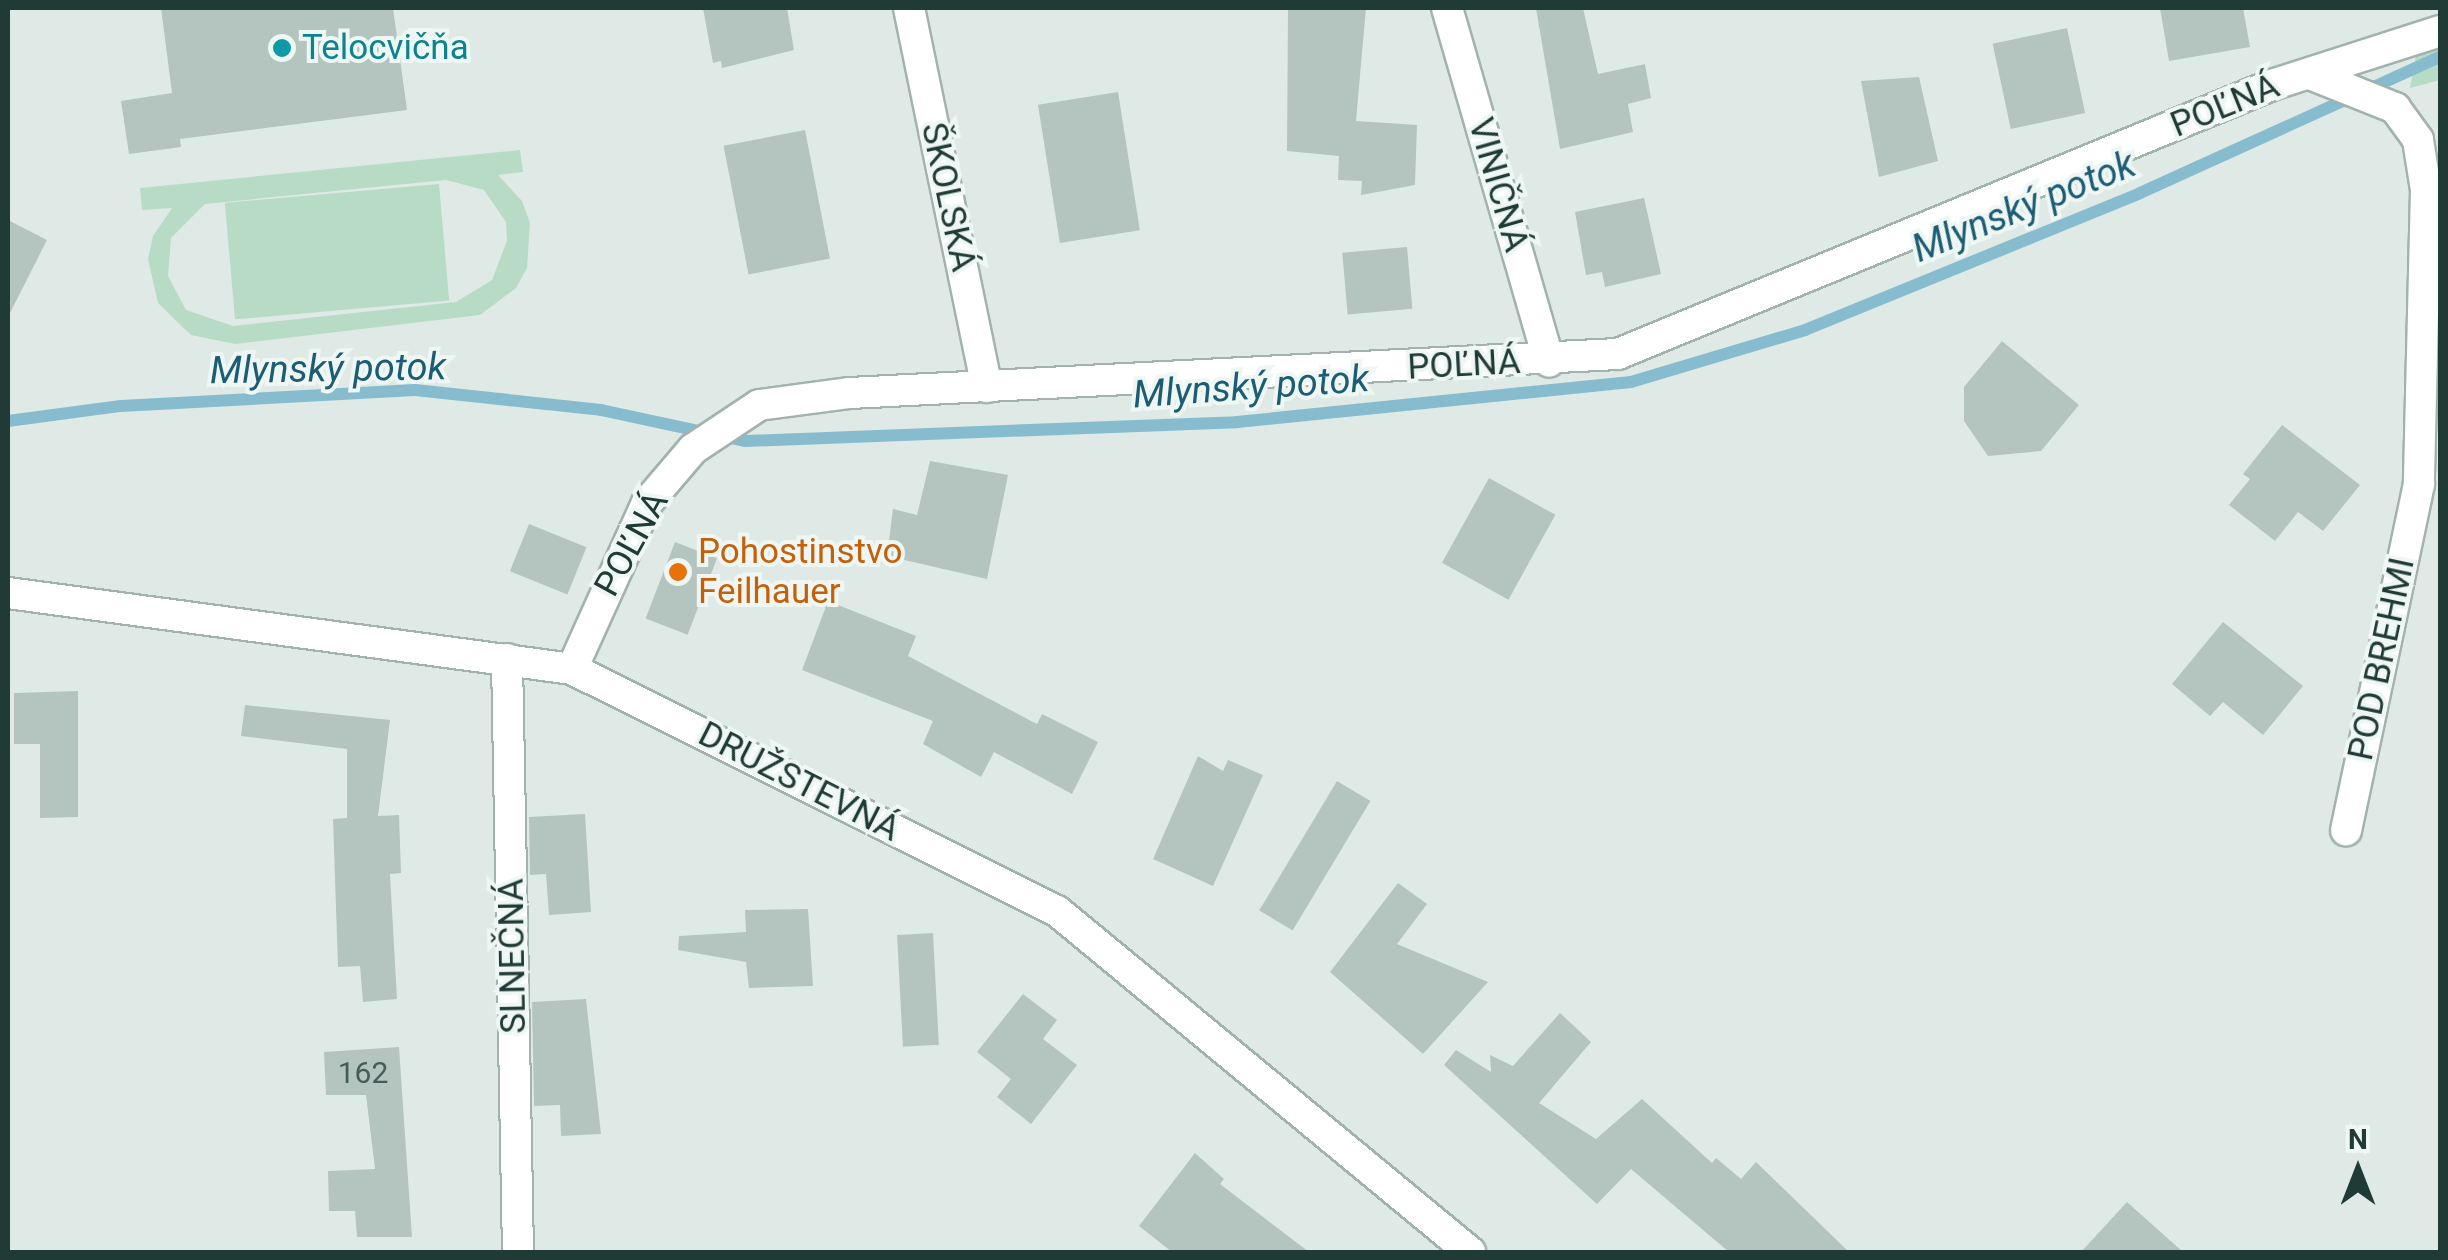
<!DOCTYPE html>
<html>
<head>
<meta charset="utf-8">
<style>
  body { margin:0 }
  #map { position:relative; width:2448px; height:1260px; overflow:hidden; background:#dfeae6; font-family:Roboto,sans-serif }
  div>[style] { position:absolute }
  .green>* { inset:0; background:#b8dbc5; transform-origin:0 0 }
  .stream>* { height:12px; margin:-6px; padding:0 6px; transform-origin:6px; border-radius:6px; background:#87bccf }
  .building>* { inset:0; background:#b4c5bf; transform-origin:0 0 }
  .roads { filter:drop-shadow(2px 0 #a2b2ad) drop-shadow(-2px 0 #a2b2ad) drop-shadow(0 2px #a2b2ad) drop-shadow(0 -2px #a2b2ad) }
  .minor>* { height:30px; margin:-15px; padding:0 15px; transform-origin:15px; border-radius:15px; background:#fff }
  .dots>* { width:28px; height:28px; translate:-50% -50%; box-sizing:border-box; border:5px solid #eff7f4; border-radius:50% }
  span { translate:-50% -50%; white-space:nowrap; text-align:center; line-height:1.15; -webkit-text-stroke:8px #eff7f4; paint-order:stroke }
  .number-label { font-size:30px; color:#455d58 }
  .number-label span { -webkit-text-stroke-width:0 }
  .culture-label { font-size:35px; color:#0d838f }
  .left { translate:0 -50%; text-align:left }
  .street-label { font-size:35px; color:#203a35 }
  .food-label { font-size:35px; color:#c56008 }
  .water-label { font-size:38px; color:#1c5c74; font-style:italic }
  .frame { position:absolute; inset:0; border:10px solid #203a35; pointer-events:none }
  .north { position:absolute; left:2308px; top:1120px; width:100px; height:100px; -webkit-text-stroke:8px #eff7f4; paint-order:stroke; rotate:0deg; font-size:28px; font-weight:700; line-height:40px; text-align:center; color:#203a35 }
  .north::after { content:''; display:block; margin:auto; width:35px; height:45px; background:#203a35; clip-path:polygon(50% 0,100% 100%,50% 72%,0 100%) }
</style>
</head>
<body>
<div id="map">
  <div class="green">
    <div style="clip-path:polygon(2440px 34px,2440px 80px,2410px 88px,2418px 45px)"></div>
    <div style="clip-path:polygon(evenodd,520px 150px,523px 172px,498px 175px,522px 201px,530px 223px,527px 268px,516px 288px,480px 315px,235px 344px,191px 335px,158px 303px,148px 259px,153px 236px,172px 208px,142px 210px,140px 188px,520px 150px,446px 180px,484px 190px,506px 222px,507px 241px,492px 280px,456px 302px,233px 326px,186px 310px,168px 276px,171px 238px,205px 204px,446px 180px)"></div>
    <div style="left:439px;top:184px;width:117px;height:215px;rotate:85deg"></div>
  </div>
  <div class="stream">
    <div style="left:8px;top:421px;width:114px;rotate:-7.6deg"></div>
    <div style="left:121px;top:406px;width:294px;rotate:-3.1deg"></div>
    <div style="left:415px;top:390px;width:187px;rotate:6.1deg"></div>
    <div style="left:601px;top:410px;width:148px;rotate:12.1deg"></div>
    <div style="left:746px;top:441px;width:491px;rotate:-2.2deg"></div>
    <div style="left:1237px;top:422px;width:396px;rotate:-5.8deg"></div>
    <div style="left:1631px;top:382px;width:182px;rotate:-16.6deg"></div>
    <div style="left:1805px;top:330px;width:362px;rotate:-22.2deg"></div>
    <div style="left:2140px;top:193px;width:329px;rotate:-24.4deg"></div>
  </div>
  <div class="building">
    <div style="clip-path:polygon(161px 8px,393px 8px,407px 110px,180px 139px,181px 147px,129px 154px,121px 101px,172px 93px)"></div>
    <div style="clip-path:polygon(703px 8px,787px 8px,794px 50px,722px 68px,721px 61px,713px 63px)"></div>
    <div style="clip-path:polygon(1288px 8px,1366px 8px,1356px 121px,1417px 125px,1415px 185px,1361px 195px,1362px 181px,1338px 180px,1339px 156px,1287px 151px)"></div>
    <div style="clip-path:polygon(1536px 8px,1583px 8px,1598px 74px,1645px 64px,1651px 98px,1628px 104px,1633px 132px,1560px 149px)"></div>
    <div style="clip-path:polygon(2160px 8px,2243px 8px,2250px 47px,2169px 61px)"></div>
    <div style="left:2067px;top:28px;width:87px;height:76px;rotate:78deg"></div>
    <div style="clip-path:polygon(1919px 77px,1938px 161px,1879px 177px,1861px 81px)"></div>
    <div style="left:1118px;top:92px;width:140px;height:81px;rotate:81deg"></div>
    <div style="left:805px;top:130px;width:131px;height:83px;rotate:79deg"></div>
    <div style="clip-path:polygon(1644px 198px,1661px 274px,1605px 287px,1602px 272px,1586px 275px,1575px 212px)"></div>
    <div style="clip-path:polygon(8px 220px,47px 240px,8px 317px)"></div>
    <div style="left:1407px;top:247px;width:62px;height:65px;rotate:85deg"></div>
    <div style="clip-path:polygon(2002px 341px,2079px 405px,2041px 451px,1988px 456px,1964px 421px,1964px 387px)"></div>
    <div style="clip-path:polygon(2282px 425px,2360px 485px,2323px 531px,2298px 512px,2275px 541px,2229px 505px,2250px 479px,2243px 474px)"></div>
    <div style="clip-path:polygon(930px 461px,1008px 475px,987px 579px,887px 556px,893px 509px,917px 515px)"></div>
    <div style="left:1489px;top:478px;width:76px;height:97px;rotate:29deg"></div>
    <div style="left:529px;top:524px;width:62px;height:51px;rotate:22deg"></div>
    <div style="left:675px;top:542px;width:45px;height:82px;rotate:21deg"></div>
    <div style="clip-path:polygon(828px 601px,916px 636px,908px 656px,1037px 724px,1042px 714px,1098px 742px,1072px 794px,994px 752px,981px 777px,923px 744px,933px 721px,802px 670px)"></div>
    <div style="clip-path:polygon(2223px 622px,2303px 686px,2263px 735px,2223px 702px,2210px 716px,2172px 684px)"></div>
    <div style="clip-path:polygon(78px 691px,78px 817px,40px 818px,40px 744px,14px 744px,14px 693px)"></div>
    <div style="clip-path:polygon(245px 705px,390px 720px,378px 816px,399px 815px,401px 873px,390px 874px,397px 999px,363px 1002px,360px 966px,338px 967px,333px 819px,347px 818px,347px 749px,241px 736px)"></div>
    <div style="clip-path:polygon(1198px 756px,1223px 771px,1228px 760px,1263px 775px,1213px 886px,1153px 859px)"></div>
    <div style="left:1337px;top:781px;width:39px;height:151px;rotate:31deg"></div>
    <div style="clip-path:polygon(585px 814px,591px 912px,549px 915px,546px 874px,530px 875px,529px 817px)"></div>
    <div style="clip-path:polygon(1398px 883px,1427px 904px,1397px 944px,1488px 982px,1423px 1054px,1330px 972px)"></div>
    <div style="clip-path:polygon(808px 909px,813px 986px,749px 988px,746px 962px,678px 950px,679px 936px,746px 932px,745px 910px)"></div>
    <div style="left:933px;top:933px;width:112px;height:36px;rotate:87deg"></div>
    <div style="clip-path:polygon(1023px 994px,1057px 1020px,1043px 1039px,1077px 1065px,1031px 1124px,997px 1097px,1011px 1079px,977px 1052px)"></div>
    <div style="clip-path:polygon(586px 999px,601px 1134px,561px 1136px,560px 1105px,534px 1106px,532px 1002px)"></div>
    <div style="clip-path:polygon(1560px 1013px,1591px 1042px,1539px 1103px,1596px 1139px,1642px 1099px,1712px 1163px,1716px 1158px,1741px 1179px,1756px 1162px,1849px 1252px,1729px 1252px,1631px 1169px,1597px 1204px,1444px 1065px,1456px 1050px,1491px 1072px,1490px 1055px,1513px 1066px)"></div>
    <div style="clip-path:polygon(399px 1047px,412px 1237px,357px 1237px,355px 1211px,329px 1211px,328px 1171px,375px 1169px,366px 1095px,326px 1095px,324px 1052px)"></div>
    <div style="clip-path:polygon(1195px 1153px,1224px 1179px,1220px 1184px,1309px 1252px,1172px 1252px,1139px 1226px)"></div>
    <div style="clip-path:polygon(2127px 1202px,2183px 1252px,2081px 1252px)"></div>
  </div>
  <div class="roads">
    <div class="minor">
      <div style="left:909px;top:8px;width:387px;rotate:78.4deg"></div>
      <div style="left:1447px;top:8px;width:368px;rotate:73.9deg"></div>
      <div style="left:2310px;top:74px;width:92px;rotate:21.8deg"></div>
      <div style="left:2395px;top:108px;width:39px;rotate:54deg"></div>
      <div style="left:2418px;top:140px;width:51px;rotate:80.9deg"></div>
      <div style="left:2426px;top:190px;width:294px;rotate:91.4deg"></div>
      <div style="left:2419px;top:484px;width:354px;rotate:101.9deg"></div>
      <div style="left:8px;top:593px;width:569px;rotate:7.67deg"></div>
      <div style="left:572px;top:669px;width:542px;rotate:26.52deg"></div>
      <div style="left:1057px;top:911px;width:536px;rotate:39.55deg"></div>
      <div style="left:507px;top:659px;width:593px;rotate:88.94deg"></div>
      <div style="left:572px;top:669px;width:182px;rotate:-65.7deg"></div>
      <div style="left:647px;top:503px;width:71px;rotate:-49.6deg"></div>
      <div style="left:693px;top:449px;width:79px;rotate:-33.7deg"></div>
      <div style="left:759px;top:405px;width:92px;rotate:-7.5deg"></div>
      <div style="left:850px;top:393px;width:769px;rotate:-2.91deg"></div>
      <div style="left:1618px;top:354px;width:707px;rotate:-22.36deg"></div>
      <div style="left:2272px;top:85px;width:176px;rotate:-17.8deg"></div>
    </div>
  </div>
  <div class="dots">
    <div style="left:282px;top:48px;background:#0f9aa8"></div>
    <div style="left:678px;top:572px;background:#e8710a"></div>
  </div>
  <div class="number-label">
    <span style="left:363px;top:1073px">162</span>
  </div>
  <div class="culture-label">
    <span class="left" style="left:302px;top:48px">Telocvičňa</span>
  </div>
  <div class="street-label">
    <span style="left:2225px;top:106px;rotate:-22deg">POĽNÁ</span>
    <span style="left:1498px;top:185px;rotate:74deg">VINIČNÁ</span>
    <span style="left:948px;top:197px;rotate:78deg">ŠKOLSKÁ</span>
    <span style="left:1464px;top:365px;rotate:-3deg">POĽNÁ</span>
    <span style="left:632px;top:544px;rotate:-61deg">POĽNÁ</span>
    <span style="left:2382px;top:659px;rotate:-78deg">POD BREHMI</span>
    <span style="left:799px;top:782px;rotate:27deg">DRUŽSTEVNÁ</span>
    <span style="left:513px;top:956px;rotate:-91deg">SLNEČNÁ</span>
  </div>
  <div class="food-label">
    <span class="left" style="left:698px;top:572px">Pohostinstvo<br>Feilhauer</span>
  </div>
  <div class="water-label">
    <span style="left:2024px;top:207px;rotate:-22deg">Mlynský potok</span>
    <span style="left:328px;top:369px;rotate:-1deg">Mlynský potok</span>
    <span style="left:1251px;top:387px;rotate:-4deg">Mlynský potok</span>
  </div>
  <div class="frame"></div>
  <div class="north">N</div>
</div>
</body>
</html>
